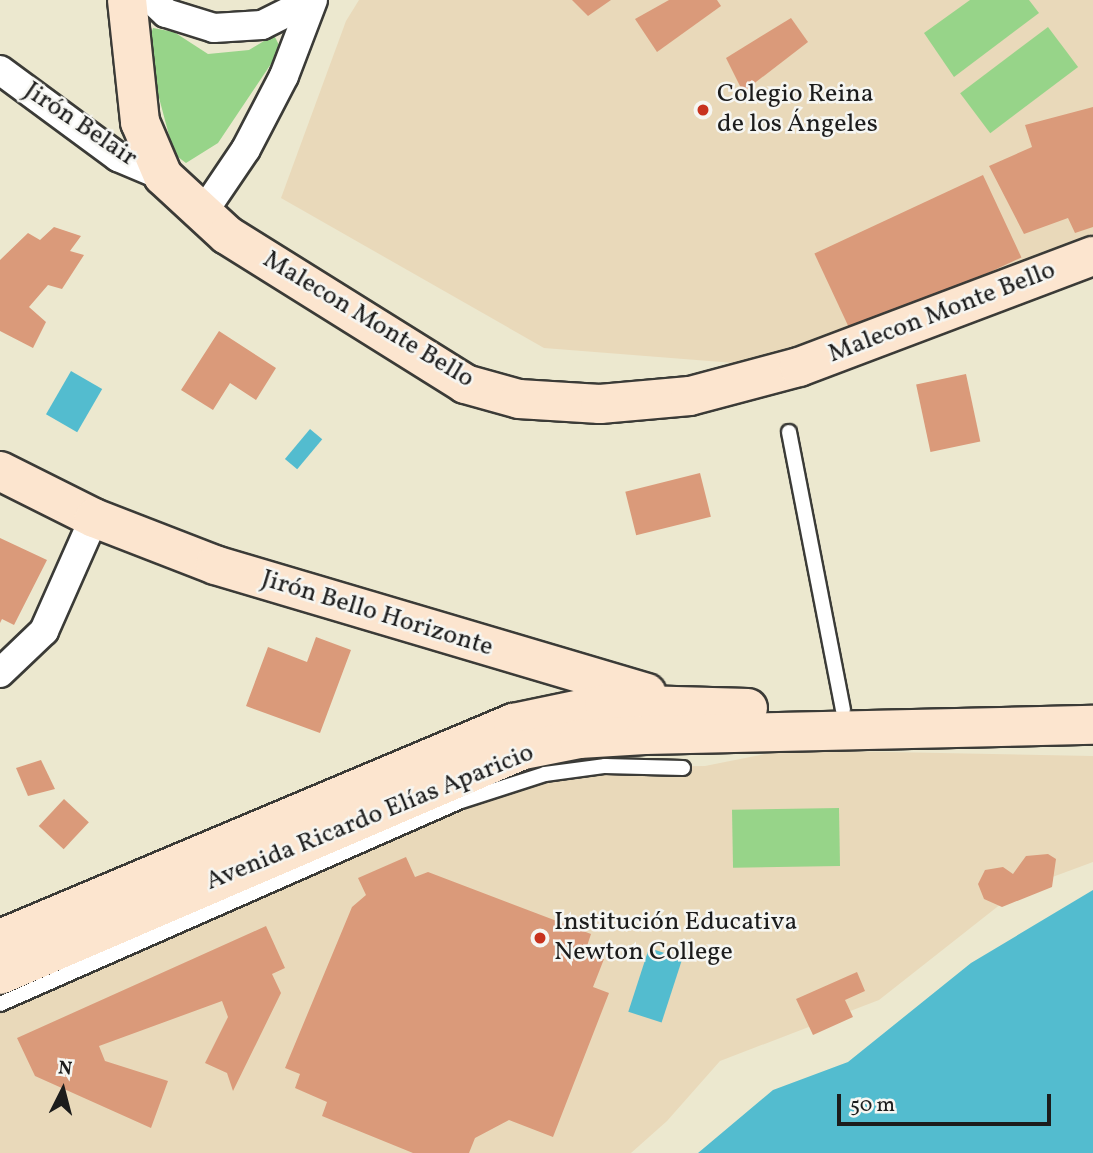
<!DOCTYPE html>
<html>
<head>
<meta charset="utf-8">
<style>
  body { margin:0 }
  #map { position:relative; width:1093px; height:1153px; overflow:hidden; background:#ece8cf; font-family:Vollkorn,serif }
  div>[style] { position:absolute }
  .built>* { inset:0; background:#e9d9ba }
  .green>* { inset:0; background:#97d489; transform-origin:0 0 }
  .water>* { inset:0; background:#53bccf; transform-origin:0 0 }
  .building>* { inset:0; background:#da9a7a; transform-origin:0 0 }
  .roads { filter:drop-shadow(2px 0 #3b3b37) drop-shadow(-2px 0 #3b3b37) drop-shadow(0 2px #3b3b37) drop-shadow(0 -2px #3b3b37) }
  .lane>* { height:14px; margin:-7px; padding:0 7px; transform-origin:7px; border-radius:7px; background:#fff }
  .street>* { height:28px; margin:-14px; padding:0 14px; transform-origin:14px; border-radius:14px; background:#fff }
  .secondary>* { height:38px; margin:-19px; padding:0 19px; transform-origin:19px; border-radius:19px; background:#fce5cf }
  .dots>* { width:19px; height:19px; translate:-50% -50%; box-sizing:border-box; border:4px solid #f6f6f2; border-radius:50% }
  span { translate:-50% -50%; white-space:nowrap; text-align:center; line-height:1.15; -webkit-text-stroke:5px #f6f6f2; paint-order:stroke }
  .poi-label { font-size:26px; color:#1c1c1c }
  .left { translate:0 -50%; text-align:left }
  .street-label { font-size:26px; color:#1c1c1c }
  .north { position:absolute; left:28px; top:1055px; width:70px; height:70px; -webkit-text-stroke:5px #f6f6f2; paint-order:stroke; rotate:6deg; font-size:19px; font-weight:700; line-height:28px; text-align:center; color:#1c1c1c }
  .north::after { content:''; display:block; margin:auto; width:24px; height:32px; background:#1c1c1c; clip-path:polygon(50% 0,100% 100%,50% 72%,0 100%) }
  .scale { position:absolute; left:837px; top:1094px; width:214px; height:32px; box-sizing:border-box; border:4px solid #1c1c1c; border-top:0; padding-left:9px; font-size:21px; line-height:24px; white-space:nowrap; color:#1c1c1c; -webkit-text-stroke:5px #f6f6f2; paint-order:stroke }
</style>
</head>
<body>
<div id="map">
  <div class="built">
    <div style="clip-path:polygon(359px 0,1093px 0,1093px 244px,760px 365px,544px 348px,281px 198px,346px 21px)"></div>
    <div style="clip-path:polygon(785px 750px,1093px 756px,1093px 862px,1020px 889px,879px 1000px,720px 1061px,667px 1121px,631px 1153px,0 1153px,0 987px,478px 795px,631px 767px,705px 766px)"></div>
  </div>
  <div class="green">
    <div style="clip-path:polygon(970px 0,1029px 0,1039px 13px,954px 77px,924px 33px)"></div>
    <div style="left:1048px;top:27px;width:50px;height:110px;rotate:53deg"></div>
    <div style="clip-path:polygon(153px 28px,174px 32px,208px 54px,249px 50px,274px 35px,281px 49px,218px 143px,186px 163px,174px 154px,146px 49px)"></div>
    <div style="left:839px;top:808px;width:58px;height:107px;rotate:89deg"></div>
  </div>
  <div class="water">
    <div style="left:71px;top:371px;width:36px;height:50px;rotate:30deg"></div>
    <div style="left:310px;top:429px;width:16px;height:39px;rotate:40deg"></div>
    <div style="clip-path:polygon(1093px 890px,1093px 1153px,698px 1153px,773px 1090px,848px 1062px,971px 963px)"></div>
    <div style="left:649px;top:948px;width:35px;height:67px;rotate:18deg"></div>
  </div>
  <div class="building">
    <div style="clip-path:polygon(572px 0,611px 0,588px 16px)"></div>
    <div style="clip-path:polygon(669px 0,717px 0,721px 6px,657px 52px,635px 19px)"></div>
    <div style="clip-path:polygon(791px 18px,808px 42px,743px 92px,726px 58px)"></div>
    <div style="clip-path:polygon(1093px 107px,1093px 227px,1075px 233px,1068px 218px,1024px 234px,989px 166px,1032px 147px,1025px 125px)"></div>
    <div style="left:983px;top:175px;width:91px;height:186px;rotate:65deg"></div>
    <div style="clip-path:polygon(54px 227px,81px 236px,70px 251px,84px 255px,62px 289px,48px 285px,29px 307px,46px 322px,33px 348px,0 331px,0 260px,28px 233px,40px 240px)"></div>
    <div style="clip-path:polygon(219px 331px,276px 368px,256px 400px,230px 383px,213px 410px,181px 390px)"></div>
    <div style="left:966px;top:374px;width:69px;height:51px;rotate:78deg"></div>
    <div style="left:700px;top:473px;width:45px;height:77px;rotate:76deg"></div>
    <div style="clip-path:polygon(0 538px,47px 560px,14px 625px,2px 619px,0 623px)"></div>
    <div style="clip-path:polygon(316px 637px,351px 650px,320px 733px,246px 706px,268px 647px,307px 662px)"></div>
    <div style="clip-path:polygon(41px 760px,55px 789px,28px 796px,16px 768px)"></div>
    <div style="left:64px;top:799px;width:34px;height:37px;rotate:43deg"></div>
    <div style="clip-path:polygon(1048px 854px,1056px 859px,1052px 887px,1002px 907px,984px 899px,978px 884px,985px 870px,1003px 867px,1013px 874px,1026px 856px)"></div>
    <div style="clip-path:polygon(406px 857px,415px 877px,428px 872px,591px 934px,585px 952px,604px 959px,593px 987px,609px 993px,553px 1137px,509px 1120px,475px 1138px,469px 1153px,413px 1153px,322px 1116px,327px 1102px,295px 1088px,300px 1074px,285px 1068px,352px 907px,366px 895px,358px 878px)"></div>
    <div style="clip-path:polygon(266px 926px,285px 968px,272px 974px,281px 993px,233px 1091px,227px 1073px,205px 1063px,228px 1017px,222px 1001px,99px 1046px,105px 1061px,168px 1081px,151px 1128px,35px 1076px,17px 1038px)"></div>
    <div style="clip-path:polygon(857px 972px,865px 991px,845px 1000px,853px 1017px,813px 1035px,796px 999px)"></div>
  </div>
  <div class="roads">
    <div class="lane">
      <div style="left:789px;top:432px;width:283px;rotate:79deg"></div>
      <div style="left:0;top:1004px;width:504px;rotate:-23.77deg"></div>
      <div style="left:461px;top:801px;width:88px;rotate:-17.8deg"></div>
      <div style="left:545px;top:774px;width:61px;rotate:-7.6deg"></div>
      <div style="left:605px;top:766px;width:78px;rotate:1.5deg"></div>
    </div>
    <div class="street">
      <div style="left:152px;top:0;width:19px;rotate:43deg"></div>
      <div style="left:166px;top:13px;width:50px;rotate:17.4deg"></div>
      <div style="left:214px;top:28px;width:48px;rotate:-3.6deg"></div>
      <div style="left:262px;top:25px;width:56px;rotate:-26.6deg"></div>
      <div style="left:0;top:70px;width:147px;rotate:36.4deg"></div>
      <div style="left:118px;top:157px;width:49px;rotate:22.9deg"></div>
      <div style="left:202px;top:214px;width:78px;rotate:-55.9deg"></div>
      <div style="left:246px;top:149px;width:82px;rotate:-62.5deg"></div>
      <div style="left:284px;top:76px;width:81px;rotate:-69.1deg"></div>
      <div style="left:0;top:673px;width:61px;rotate:-43.7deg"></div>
      <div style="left:44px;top:631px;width:124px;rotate:-66.1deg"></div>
    </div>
    <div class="secondary">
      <div style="left:127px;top:0;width:123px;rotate:83.9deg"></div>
      <div style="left:140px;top:122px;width:59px;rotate:66.9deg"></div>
      <div style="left:163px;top:176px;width:87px;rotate:42.7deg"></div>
      <div style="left:227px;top:235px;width:281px;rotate:32deg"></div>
      <div style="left:465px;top:384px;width:56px;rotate:15.5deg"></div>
      <div style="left:519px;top:399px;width:81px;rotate:3.5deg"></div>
      <div style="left:600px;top:404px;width:90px;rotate:-5.1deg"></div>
      <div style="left:690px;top:396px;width:113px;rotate:-14.9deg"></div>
      <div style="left:799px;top:367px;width:314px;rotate:-20.7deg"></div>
      <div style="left:0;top:471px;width:105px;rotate:26.6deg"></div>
      <div style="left:94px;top:518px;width:130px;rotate:21.2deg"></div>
      <div style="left:215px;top:565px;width:450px;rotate:16.5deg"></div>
      <div style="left:0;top:939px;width:557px;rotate:-22.83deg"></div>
      <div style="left:513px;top:723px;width:93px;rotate:-11.8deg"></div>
      <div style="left:604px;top:704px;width:144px;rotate:1.6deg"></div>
      <div style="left:0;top:975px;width:569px;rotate:-23.28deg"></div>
      <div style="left:523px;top:750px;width:57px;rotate:-11.1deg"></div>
      <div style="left:579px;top:739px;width:66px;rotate:-3.5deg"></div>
      <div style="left:645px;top:735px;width:448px;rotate:-1.3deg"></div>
    </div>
  </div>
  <div class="dots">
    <div style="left:703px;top:110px;background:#c8321e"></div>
    <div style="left:540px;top:938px;background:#c8321e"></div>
  </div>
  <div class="poi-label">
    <span class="left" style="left:717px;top:110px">Colegio Reina<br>de los Ángeles</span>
    <span class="left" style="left:554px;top:938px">Institución Educativa<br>Newton College</span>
  </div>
  <div class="street-label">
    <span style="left:80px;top:125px;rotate:34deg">Jirón Belair</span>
    <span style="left:942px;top:313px;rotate:-21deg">Malecon Monte Bello</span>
    <span style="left:368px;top:320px;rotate:31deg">Malecon Monte Bello</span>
    <span style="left:377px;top:614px;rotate:17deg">Jirón Bello Horizonte</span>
    <span style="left:370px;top:818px;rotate:-22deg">Avenida Ricardo Elías Aparicio</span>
  </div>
  <div class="north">N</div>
  <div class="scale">50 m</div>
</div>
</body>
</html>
